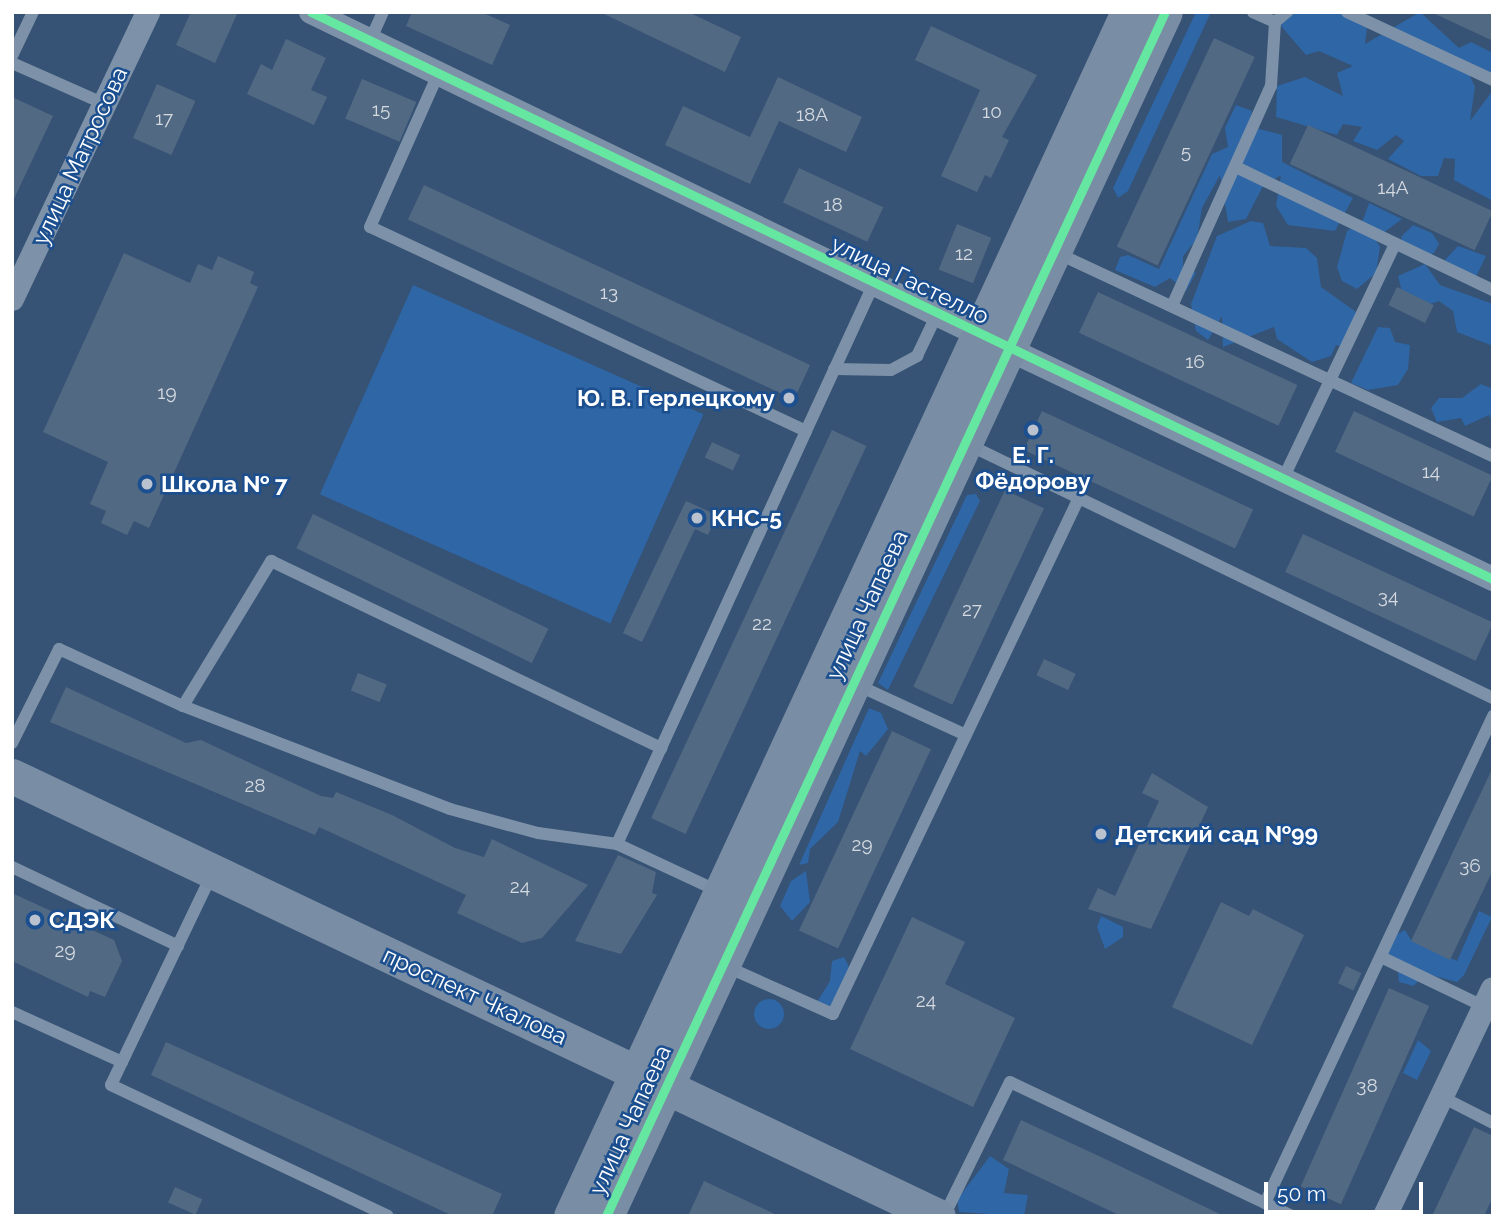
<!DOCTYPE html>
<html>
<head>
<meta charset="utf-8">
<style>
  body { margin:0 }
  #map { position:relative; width:1505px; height:1228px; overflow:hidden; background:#365274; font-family:Raleway,sans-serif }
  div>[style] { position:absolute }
  .green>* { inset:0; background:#2f66a5; transform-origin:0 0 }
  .round { border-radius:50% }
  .building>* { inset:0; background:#526984; transform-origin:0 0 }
  .lane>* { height:12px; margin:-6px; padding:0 6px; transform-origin:6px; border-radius:6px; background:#7d92a8 }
  .street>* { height:24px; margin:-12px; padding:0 12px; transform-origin:12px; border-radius:12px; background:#7d92a8 }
  .secondary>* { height:35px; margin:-17.5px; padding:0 17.5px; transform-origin:17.5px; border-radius:17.5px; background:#798da4 }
  .cycleway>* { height:9px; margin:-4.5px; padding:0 4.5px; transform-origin:4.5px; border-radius:4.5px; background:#66e7a1 }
  .dots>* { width:19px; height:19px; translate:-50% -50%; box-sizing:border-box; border:4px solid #1b4f8f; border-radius:50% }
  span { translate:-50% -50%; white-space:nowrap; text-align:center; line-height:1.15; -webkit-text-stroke:5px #1b4f8f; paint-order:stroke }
  .number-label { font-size:19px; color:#d4dae0 }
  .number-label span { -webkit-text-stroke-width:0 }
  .street-label { font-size:23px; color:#fff }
  .poi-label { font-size:23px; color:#fff; font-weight:700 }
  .right { translate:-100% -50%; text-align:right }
  .left { translate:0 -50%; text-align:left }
  .frame { position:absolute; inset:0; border:14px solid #fff; pointer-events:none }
  .scale { position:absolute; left:1264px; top:1182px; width:159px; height:32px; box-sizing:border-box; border:4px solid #fff; border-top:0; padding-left:9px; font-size:21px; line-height:24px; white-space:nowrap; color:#fff; -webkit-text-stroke:5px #1b4f8f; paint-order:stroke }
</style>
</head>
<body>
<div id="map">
  <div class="green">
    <div style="clip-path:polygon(1196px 12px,1211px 12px,1128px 191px,1118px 198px,1113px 188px)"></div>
    <div style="clip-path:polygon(1282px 12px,1356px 12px,1356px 22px,1367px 28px,1365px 44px,1420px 12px,1459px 48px,1471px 42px,1493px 53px,1493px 76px,1464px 63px,1475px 87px,1470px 121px,1493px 90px,1493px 201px,1454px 180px,1455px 159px,1444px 158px,1438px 176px,1421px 176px,1388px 159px,1404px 141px,1396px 135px,1377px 150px,1353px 141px,1362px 127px,1343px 124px,1337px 135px,1276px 117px,1277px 86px,1305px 77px,1343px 96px,1337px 73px,1353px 66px,1319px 51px,1306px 55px,1281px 26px)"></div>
    <div style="clip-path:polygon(1236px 105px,1252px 111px,1248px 126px,1282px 135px,1282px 162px,1353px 198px,1335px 231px,1288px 225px,1276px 206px,1281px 175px,1262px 188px,1246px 219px,1228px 222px,1220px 175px,1202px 208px,1197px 239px,1183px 256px,1183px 268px,1196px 273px,1186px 291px,1170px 278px,1155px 287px,1115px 270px,1120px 257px,1128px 255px,1159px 269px,1212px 154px,1228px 147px,1225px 128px)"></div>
    <div style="clip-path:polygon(1369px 203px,1402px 219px,1375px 239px,1380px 247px,1376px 273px,1357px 289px,1342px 281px,1337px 267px,1347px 231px,1363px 220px)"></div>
    <div style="clip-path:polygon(1251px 221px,1263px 223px,1270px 246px,1306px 248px,1317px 258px,1321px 287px,1363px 317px,1347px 348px,1336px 345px,1331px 356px,1312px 362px,1277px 339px,1274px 327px,1223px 347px,1222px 316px,1208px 340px,1196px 331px,1191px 304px,1217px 236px)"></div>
    <div style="clip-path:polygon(1413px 225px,1432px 233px,1439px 244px,1434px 253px,1421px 258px,1405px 251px,1401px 237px)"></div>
    <div style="clip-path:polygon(1458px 246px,1486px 256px,1476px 277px,1443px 262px)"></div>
    <div style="clip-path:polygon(1425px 264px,1440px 285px,1493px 304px,1493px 346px,1457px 332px,1453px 311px,1439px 301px,1424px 306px,1402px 292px,1398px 276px)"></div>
    <div style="left:413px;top:285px;width:318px;height:229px;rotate:24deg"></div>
    <div style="clip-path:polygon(1378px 327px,1390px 328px,1395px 342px,1410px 345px,1408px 369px,1398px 385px,1368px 390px,1351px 383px)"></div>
    <div style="clip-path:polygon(1481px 384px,1493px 389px,1493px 423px,1489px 415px,1465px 426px,1461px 418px,1437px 422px,1431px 408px,1439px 398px,1462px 398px)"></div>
    <div style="clip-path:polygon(976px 494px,980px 501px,888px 690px,878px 683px,967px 495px)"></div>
    <div style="clip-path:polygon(869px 708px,881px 713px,888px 729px,866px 756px,860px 751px,838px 822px,810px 849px,808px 863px,799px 865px)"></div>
    <div style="clip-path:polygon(806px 871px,810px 902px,792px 921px,780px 906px,791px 881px)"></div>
    <div style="clip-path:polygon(1479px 911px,1492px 917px,1464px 975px,1457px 982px,1427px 974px,1413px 986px,1399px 982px,1397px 962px,1387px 962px,1382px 942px,1405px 930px,1411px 940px,1457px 961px)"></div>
    <div style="clip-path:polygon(1101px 916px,1123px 927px,1123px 937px,1105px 949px,1097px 927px)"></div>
    <div style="clip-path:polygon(844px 957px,854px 977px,834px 1009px,817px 1002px,830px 981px,832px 961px)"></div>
    <div class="round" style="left:754px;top:999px;width:30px;height:30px"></div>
    <div style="clip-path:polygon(1418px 1040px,1431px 1051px,1417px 1080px,1403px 1073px)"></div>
    <div style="clip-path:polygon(990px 1156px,1009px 1169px,1004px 1193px,1028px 1195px,1024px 1216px,959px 1212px,957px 1200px)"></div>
  </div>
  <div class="building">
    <div style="clip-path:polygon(191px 12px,238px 12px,215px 63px,176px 45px)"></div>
    <div style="clip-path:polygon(412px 12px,481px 12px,510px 25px,492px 65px,406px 26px)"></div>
    <div style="clip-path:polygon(600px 12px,688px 12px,741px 37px,725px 72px)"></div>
    <div style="clip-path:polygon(1431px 12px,1493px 12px,1493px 41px)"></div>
    <div style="clip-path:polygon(931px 26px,1037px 75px,1002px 137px,1009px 140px,991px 178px,985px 175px,977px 192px,941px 176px,980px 90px,915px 60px)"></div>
    <div style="left:1214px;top:38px;width:45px;height:230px;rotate:25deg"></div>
    <div style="clip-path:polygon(286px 39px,326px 58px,311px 90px,327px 97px,314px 125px,247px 94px,261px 64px,272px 70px)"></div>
    <div style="clip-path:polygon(778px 77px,862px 117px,846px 152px,779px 121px,750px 184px,665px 145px,683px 106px,750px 137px)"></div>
    <div style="left:362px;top:79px;width:59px;height:43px;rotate:23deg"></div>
    <div style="left:157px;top:84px;width:42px;height:59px;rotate:24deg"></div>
    <div style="clip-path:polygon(12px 97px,53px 116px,12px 203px)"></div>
    <div style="left:1308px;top:125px;width:204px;height:43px;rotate:25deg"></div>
    <div style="left:799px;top:168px;width:93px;height:38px;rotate:25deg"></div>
    <div style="left:424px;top:185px;width:426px;height:38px;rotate:25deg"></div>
    <div style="left:957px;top:224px;width:37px;height:49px;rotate:22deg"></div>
    <div style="clip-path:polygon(124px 253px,190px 283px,198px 264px,212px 270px,218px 256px,254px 272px,250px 283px,258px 287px,149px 528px,134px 521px,127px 535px,101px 523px,106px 511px,90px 504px,108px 462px,43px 432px)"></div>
    <div style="left:1397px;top:287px;width:41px;height:20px;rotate:26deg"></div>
    <div style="left:1098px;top:292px;width:220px;height:45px;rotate:25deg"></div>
    <div style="left:1042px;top:411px;width:233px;height:43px;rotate:25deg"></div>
    <div style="left:1354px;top:411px;width:153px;height:45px;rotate:25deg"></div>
    <div style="left:832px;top:430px;width:38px;height:428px;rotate:25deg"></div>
    <div style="left:712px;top:442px;width:31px;height:17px;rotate:25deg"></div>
    <div style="left:1005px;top:490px;width:43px;height:217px;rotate:25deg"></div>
    <div style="clip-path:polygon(686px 501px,717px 515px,708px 535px,695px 529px,642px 642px,623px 633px)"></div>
    <div style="left:313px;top:514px;width:262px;height:38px;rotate:26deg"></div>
    <div style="left:1303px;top:534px;width:210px;height:42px;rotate:25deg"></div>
    <div style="left:1044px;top:659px;width:35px;height:18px;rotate:25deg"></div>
    <div style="left:358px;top:673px;width:31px;height:19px;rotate:22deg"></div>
    <div style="clip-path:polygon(66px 687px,186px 743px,201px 740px,321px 796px,333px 798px,336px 792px,392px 815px,455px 848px,484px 857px,492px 839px,588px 885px,542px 938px,522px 943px,457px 913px,466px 895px,319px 827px,315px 835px,50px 722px)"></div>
    <div style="left:892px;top:731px;width:43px;height:220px;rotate:25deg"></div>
    <div style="clip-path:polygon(1493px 767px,1493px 870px,1450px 960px,1411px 941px)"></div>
    <div style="clip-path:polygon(1152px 773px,1208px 807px,1151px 929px,1088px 909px,1098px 888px,1115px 896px,1159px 801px,1142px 793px)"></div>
    <div style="clip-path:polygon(618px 855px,656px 872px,652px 893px,657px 895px,621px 954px,575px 941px)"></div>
    <div style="clip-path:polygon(12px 893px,114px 940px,122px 961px,105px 997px,90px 991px,88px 997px,12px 961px)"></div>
    <div style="clip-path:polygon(1221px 902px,1249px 916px,1253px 909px,1304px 935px,1252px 1045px,1172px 1007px)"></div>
    <div style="clip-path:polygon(912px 917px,965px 942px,945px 984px,1015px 1018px,973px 1107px,850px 1049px)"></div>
    <div style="left:1346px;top:966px;width:17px;height:19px;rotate:25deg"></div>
    <div style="left:1389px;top:988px;width:44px;height:217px;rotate:24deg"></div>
    <div style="clip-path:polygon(166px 1042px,502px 1194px,492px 1216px,453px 1216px,151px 1075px)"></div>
    <div style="clip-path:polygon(1021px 1120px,1101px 1157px,1224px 1216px,1121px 1216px,1003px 1160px)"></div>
    <div style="clip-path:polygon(1474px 1127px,1493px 1136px,1493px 1197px,1484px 1216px,1432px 1216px)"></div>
    <div style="clip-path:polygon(704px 1181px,779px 1216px,688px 1216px)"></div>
    <div style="left:175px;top:1187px;width:30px;height:17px;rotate:24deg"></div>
  </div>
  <div class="lane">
    <div style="left:1347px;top:12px;width:161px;rotate:25deg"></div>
    <div style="left:1275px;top:22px;width:16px;rotate:-40deg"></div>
    <div style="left:370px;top:41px;width:32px;rotate:-66deg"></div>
    <div style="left:12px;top:56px;width:49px;rotate:-64.5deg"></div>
    <div style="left:12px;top:63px;width:102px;rotate:23.8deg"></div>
    <div style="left:1238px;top:168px;width:283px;rotate:25.6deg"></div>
    <div style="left:1057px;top:253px;width:481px;rotate:25deg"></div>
    <div style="left:1172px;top:306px;width:241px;rotate:-65.8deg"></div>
    <div style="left:1271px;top:86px;width:64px;rotate:-86.4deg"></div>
    <div style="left:1275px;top:22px;width:24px;rotate:-156deg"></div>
    <div style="left:834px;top:369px;width:57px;rotate:1deg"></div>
    <div style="left:891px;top:370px;width:30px;rotate:-28deg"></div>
    <div style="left:917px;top:356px;width:47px;rotate:-64.5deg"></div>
    <div style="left:806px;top:431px;width:163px;rotate:-65.3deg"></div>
    <div style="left:967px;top:444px;width:584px;rotate:25.78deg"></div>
    <div style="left:1282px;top:481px;width:263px;rotate:-64.5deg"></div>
    <div style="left:855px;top:684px;width:122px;rotate:24.7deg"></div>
    <div style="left:183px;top:706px;width:170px;rotate:-58.7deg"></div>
    <div style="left:271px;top:561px;width:433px;rotate:25.6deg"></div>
    <div style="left:12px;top:743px;width:105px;rotate:-63.4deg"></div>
    <div style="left:59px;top:649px;width:136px;rotate:24.7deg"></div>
    <div style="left:183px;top:706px;width:286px;rotate:21.1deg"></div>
    <div style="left:450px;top:809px;width:91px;rotate:15.3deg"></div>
    <div style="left:538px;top:833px;width:80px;rotate:7.9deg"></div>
    <div style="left:617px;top:844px;width:454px;rotate:-65.4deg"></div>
    <div style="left:806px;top:431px;width:481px;rotate:-154.9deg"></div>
    <div style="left:370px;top:227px;width:167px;rotate:-66deg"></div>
    <div style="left:617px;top:844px;width:111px;rotate:25deg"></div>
    <div style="left:12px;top:867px;width:184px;rotate:25.4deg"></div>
    <div style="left:213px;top:872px;width:236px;rotate:115.6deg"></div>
    <div style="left:111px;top:1085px;width:306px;rotate:25.3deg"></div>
    <div style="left:1381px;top:957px;width:115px;rotate:25.7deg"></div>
    <div style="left:725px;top:966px;width:118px;rotate:24deg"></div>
    <div style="left:833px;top:1014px;width:567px;rotate:-64.52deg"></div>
    <div style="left:12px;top:1012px;width:121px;rotate:24.4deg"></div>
    <div style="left:1442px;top:1097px;width:57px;rotate:27deg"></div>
    <div style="left:1265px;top:1203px;width:538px;rotate:-64.91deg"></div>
    <div style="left:944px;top:1216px;width:149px;rotate:-63.8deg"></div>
    <div style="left:1010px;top:1082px;width:312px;rotate:25.4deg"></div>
  </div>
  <div class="street">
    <div style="left:311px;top:12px;width:741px;rotate:25.77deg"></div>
    <div style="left:12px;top:299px;width:318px;rotate:-64.6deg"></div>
    <div style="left:1008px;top:349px;width:537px;rotate:25.37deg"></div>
    <div style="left:1385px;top:1216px;width:251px;rotate:-64.6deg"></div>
  </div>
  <div class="secondary">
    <div style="left:12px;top:776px;width:1025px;rotate:25.42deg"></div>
    <div style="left:571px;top:1216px;width:1327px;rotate:-65.17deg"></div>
    <div style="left:606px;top:1216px;width:1327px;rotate:-65.1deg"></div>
  </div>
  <div class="cycleway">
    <div style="left:311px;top:12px;width:1311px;rotate:25.63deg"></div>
    <div style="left:606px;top:1216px;width:1327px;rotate:-65.1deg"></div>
  </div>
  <div class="dots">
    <div style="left:789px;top:398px;background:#b9c2ce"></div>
    <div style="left:1033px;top:430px;background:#b9c2ce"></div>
    <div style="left:147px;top:484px;background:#b9c2ce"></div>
    <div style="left:697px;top:518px;background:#b9c2ce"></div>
    <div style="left:1101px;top:834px;background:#b9c2ce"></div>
    <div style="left:35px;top:920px;background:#b9c2ce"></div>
  </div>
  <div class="number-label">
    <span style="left:381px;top:110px">15</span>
    <span style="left:992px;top:112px">10</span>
    <span style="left:812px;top:115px">18А</span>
    <span style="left:164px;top:119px">17</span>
    <span style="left:1186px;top:152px">5</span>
    <span style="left:1393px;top:188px">14А</span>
    <span style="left:833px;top:205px">18</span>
    <span style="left:964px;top:254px">12</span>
    <span style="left:609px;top:293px">13</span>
    <span style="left:1195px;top:362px">16</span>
    <span style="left:167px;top:393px">19</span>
    <span style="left:1431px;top:472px">14</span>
    <span style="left:1388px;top:597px">34</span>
    <span style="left:972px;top:610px">27</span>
    <span style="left:762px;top:624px">22</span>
    <span style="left:255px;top:786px">28</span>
    <span style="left:862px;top:845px">29</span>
    <span style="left:1470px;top:866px">36</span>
    <span style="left:520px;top:887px">24</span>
    <span style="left:65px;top:951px">29</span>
    <span style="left:926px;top:1001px">24</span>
    <span style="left:1367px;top:1086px">38</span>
  </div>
  <div class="street-label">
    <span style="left:80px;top:156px;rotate:-65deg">улица Матросова</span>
    <span style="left:910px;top:280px;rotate:26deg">улица Гастелло</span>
    <span style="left:867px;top:605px;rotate:-65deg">улица Чапаева</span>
    <span style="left:475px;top:996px;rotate:25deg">проспект Чкалова</span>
    <span style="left:630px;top:1120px;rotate:-65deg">улица Чапаева</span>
  </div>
  <div class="poi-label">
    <span class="right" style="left:775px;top:398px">Ю. В. Герлецкому</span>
    <span style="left:1033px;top:468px">Е. Г.<br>Фёдорову</span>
    <span class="left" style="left:161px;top:484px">Школа № 7</span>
    <span class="left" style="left:711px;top:518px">КНС-5</span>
    <span class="left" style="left:1115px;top:834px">Детский сад №99</span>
    <span class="left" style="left:49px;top:920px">СДЭК</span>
  </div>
  <div class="frame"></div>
  <div class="scale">50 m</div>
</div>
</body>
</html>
